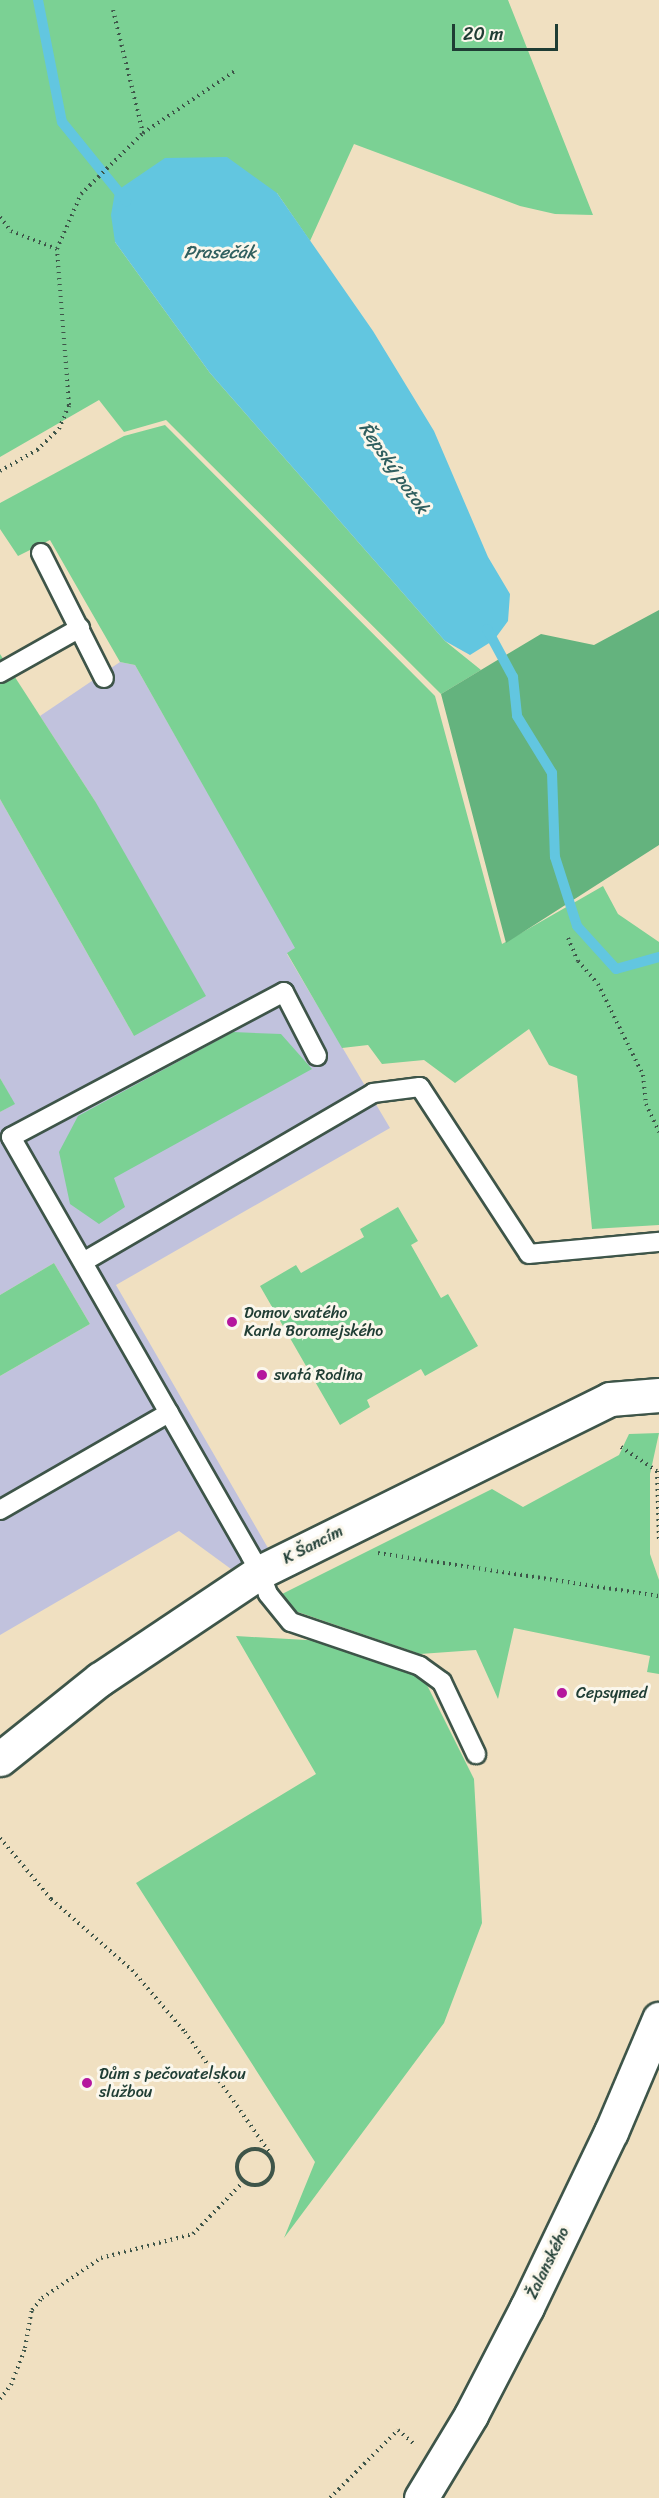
<!DOCTYPE html>
<html>
<head>
<meta charset="utf-8">
<style>
  body { margin:0 }
  #map { position:relative; width:659px; height:2498px; overflow:hidden; background:#f0e0c1; font-family:Sriracha,sans-serif }
  div>[style] { position:absolute }
  .industrial>* { inset:0; background:#c1c2dd }
  .green>* { inset:0; background:#7bd194 }
  .forest>* { inset:0; background:#64b37e }
  .water>* { inset:0; background:#62c6e0 }
  .stream>* { height:10px; margin:-5px; padding:0 5px; transform-origin:5px; border-radius:5px; background:#62c6e0 }
  .path>* { height:4px; margin-top:-2px; transform-origin:0; background:repeating-linear-gradient(90deg,#3e5549 0 1.5px,transparent 0 6px) }
  .path>.ring { margin:-2px; padding:0; box-sizing:content-box; background:none; border:4px solid #3e5549; border-radius:50% }
  .roads { filter:drop-shadow(2px 0 #3e5549) drop-shadow(-2px 0 #3e5549) drop-shadow(0 2px #3e5549) drop-shadow(0 -2px #3e5549) }
  .service>* { height:18px; margin:-9px; padding:0 9px; transform-origin:9px; border-radius:9px; background:#fff }
  .minor>* { height:33px; margin:-16.5px; padding:0 16.5px; transform-origin:16.5px; border-radius:16.5px; background:#fff }
  .tertiary>* { height:33px; margin:-16.5px; padding:0 16.5px; transform-origin:16.5px; border-radius:16.5px; background:#fff }
  .dots>* { width:16px; height:16px; translate:-50% -50%; box-sizing:border-box; border:3px solid #fbf7ec; border-radius:50% }
  span { translate:-50% -50%; white-space:nowrap; text-align:center; line-height:1.15; -webkit-text-stroke:6px #fbf7ec; paint-order:stroke }
  .poi-label { font-size:16px; color:#1f3d34 }
  .left { translate:0 -50%; text-align:left }
  .street-label { font-size:16px; color:#1f3d34 }
  .water-label { font-size:18px; color:#305f5f; font-style:italic }
  .scale { position:absolute; left:452px; top:24px; width:106px; height:27px; box-sizing:border-box; border:3px solid #1f3d34; border-top:0; padding-left:8px; font-size:18px; line-height:21px; white-space:nowrap; color:#1f3d34; -webkit-text-stroke:4px #fbf7ec; paint-order:stroke }
</style>
</head>
<body>
<div id="map">
  <div class="industrial">
    <div style="clip-path:polygon(120px 662px,135px 665px,296px 948px,287px 954px,390px 1128px,116px 1285px,268px 1548px,231px 1569px,179px 1531px,0 1635px,0 1376px,90px 1324px,54px 1263px,0 1295px,0 1112px,14px 1104px,0 1078px,0 799px,134px 1036px,95px 801px,40px 716px)"></div>
  </div>
  <div class="green">
    <div style="clip-path:polygon(0 0,508px 0,593px 215px,555px 214px,520px 206px,354px 144px,310px 241px,277px 193px,115px 242px,210px 373px,445px 641px,481px 670px,441px 694px,166px 420px,124px 432px,99px 400px,0 457px)"></div>
    <div style="clip-path:polygon(165px 425px,435px 696px,502px 944px,603px 886px,618px 914px,659px 942px,659px 1225px,592px 1229px,577px 1076px,549px 1065px,529px 1029px,455px 1083px,424px 1060px,382px 1064px,368px 1045px,342px 1048px,287px 953px,295px 948px,135px 665px,120px 662px,50px 540px,18px 556px,0 529px,0 503px,124px 436px)"></div>
    <div style="clip-path:polygon(0 654px,95px 801px,206px 996px,134px 1036px,0 799px)"></div>
    <div style="clip-path:polygon(233px 1032px,281px 1034px,312px 1069px,114px 1178px,125px 1207px,99px 1224px,70px 1204px,59px 1152px,78px 1116px)"></div>
    <div style="clip-path:polygon(0 1078px,15px 1104px,0 1112px)"></div>
    <div style="clip-path:polygon(398px 1207px,418px 1241px,411px 1245px,441px 1298px,448px 1294px,478px 1346px,425px 1376px,421px 1369px,367px 1400px,370px 1407px,340px 1425px,260px 1286px,296px 1265px,301px 1273px,364px 1237px,360px 1229px)"></div>
    <div style="clip-path:polygon(54px 1263px,90px 1324px,0 1376px,0 1295px)"></div>
    <div style="clip-path:polygon(659px 1433px,650px 1474px,650px 1554px,659px 1580px,659px 1674px,647px 1672px,650px 1656px,514px 1628px,498px 1699px,476px 1650px,420px 1654px,292px 1610px,280px 1595px,492px 1489px,523px 1507px,619px 1455px,629px 1434px)"></div>
    <div style="clip-path:polygon(236px 1636px,324px 1641px,424px 1679px,474px 1779px,482px 1923px,444px 2023px,284px 2238px,315px 2162px,136px 1883px,316px 1774px)"></div>
  </div>
  <div class="forest">
    <div style="clip-path:polygon(659px 610px,659px 845px,506px 943px,441px 694px,541px 634px,594px 645px)"></div>
  </div>
  <div class="water">
    <div style="clip-path:polygon(227px 157px,277px 193px,373px 331px,434px 431px,488px 557px,510px 594px,508px 621px,494px 640px,470px 655px,445px 641px,210px 373px,115px 242px,111px 215px,115px 192px,165px 158px)"></div>
  </div>
  <div class="stream">
    <div style="left:38px;top:0;width:124px;rotate:78.9deg"></div>
    <div style="left:62px;top:122px;width:102px;rotate:51deg"></div>
    <div style="left:487px;top:629px;width:55px;rotate:61.6deg"></div>
    <div style="left:513px;top:677px;width:39px;rotate:84deg"></div>
    <div style="left:517px;top:716px;width:67px;rotate:58.4deg"></div>
    <div style="left:552px;top:773px;width:84px;rotate:88deg"></div>
    <div style="left:555px;top:857px;width:72px;rotate:72.3deg"></div>
    <div style="left:577px;top:926px;width:58px;rotate:47.8deg"></div>
    <div style="left:616px;top:969px;width:45px;rotate:-15.6deg"></div>
  </div>
  <div class="path">
    <div style="left:113px;top:10px;width:127px;rotate:76.3deg"></div>
    <div style="left:0;top:217px;width:18px;rotate:52deg"></div>
    <div style="left:11px;top:231px;width:49px;rotate:21.4deg"></div>
    <div style="left:0;top:471px;width:43px;rotate:-29.6deg"></div>
    <div style="left:37px;top:450px;width:30px;rotate:-44deg"></div>
    <div style="left:59px;top:429px;width:26px;rotate:-67deg"></div>
    <div style="left:69px;top:405px;width:156px;rotate:-94.4deg"></div>
    <div style="left:57px;top:249px;width:60px;rotate:-66.4deg"></div>
    <div style="left:81px;top:194px;width:87px;rotate:-44.5deg"></div>
    <div style="left:143px;top:133px;width:111px;rotate:-34deg"></div>
    <div style="left:568px;top:938px;width:25px;rotate:67deg"></div>
    <div style="left:578px;top:961px;width:30px;rotate:49deg"></div>
    <div style="left:598px;top:984px;width:102px;rotate:63.7deg"></div>
    <div style="left:643px;top:1075px;width:29px;rotate:84deg"></div>
    <div style="left:646px;top:1104px;width:31px;rotate:65deg"></div>
    <div style="left:621px;top:1447px;width:43px;rotate:33.7deg"></div>
    <div style="left:657px;top:1471px;width:71px;rotate:88.4deg"></div>
    <div style="left:378px;top:1553px;width:284px;rotate:8.7deg"></div>
    <div style="left:0;top:1838px;width:80px;rotate:50.1deg"></div>
    <div style="left:51px;top:1899px;width:108px;rotate:41.2deg"></div>
    <div style="left:132px;top:1970px;width:82px;rotate:49.5deg"></div>
    <div style="left:185px;top:2032px;width:148px;rotate:54.9deg"></div>
    <div class="ring" style="left:237px;top:2149px;width:32px;height:32px"></div>
    <div style="left:0;top:2399px;width:18px;rotate:-52deg"></div>
    <div style="left:11px;top:2385px;width:40px;rotate:-69deg"></div>
    <div style="left:25px;top:2348px;width:39px;rotate:-80deg"></div>
    <div style="left:32px;top:2310px;width:16px;rotate:-50deg"></div>
    <div style="left:42px;top:2298px;width:71px;rotate:-34.1deg"></div>
    <div style="left:101px;top:2258px;width:95px;rotate:-14.6deg"></div>
    <div style="left:193px;top:2234px;width:71px;rotate:-46.1deg"></div>
    <div style="left:330px;top:2498px;width:96px;rotate:-45deg"></div>
    <div style="left:398px;top:2430px;width:21px;rotate:41deg"></div>
  </div>
  <div class="roads">
    <div class="service">
      <div style="left:41px;top:553px;width:140px;rotate:63.3deg"></div>
      <div style="left:0;top:673px;width:92px;rotate:-29.4deg"></div>
      <div style="left:317px;top:1056px;width:72px;rotate:-117.3deg"></div>
      <div style="left:284px;top:992px;width:309px;rotate:152deg"></div>
      <div style="left:11px;top:1137px;width:501px;rotate:60.21deg"></div>
      <div style="left:260px;top:1572px;width:23px;rotate:70deg"></div>
      <div style="left:268px;top:1594px;width:36px;rotate:51deg"></div>
      <div style="left:291px;top:1622px;width:136px;rotate:18.8deg"></div>
      <div style="left:420px;top:1666px;width:27px;rotate:36deg"></div>
      <div style="left:442px;top:1682px;width:80px;rotate:64.7deg"></div>
      <div style="left:83px;top:1262px;width:336px;rotate:-30.2deg"></div>
      <div style="left:373px;top:1093px;width:47px;rotate:-7.3deg"></div>
      <div style="left:420px;top:1087px;width:199px;rotate:56.9deg"></div>
      <div style="left:529px;top:1254px;width:131px;rotate:-5.3deg"></div>
      <div style="left:0;top:1510px;width:195px;rotate:-29.9deg"></div>
    </div>
    <div class="minor">
      <div style="left:0;top:1759px;width:128px;rotate:-38.7deg"></div>
      <div style="left:100px;top:1679px;width:192px;rotate:-33.8deg"></div>
      <div style="left:260px;top:1572px;width:390px;rotate:-26.3deg"></div>
      <div style="left:610px;top:1399px;width:49px;rotate:-4.7deg"></div>
    </div>
    <div class="tertiary">
      <div style="left:421px;top:2498px;width:97px;rotate:-58.9deg"></div>
      <div style="left:471px;top:2415px;width:122px;rotate:-62.6deg"></div>
      <div style="left:527px;top:2307px;width:194px;rotate:-64.4deg"></div>
      <div style="left:611px;top:2132px;width:123px;rotate:-67deg"></div>
    </div>
  </div>
  <div class="dots">
    <div style="left:232px;top:1322px;background:#b5179e"></div>
    <div style="left:262px;top:1375px;background:#b5179e"></div>
    <div style="left:562px;top:1693px;background:#b5179e"></div>
    <div style="left:87px;top:2083px;background:#b5179e"></div>
  </div>
  <div class="poi-label">
    <span class="left" style="left:244px;top:1322px">Domov svatého<br>Karla Boromejského</span>
    <span class="left" style="left:274px;top:1375px">svatá Rodina</span>
    <span class="left" style="left:576px;top:1693px">Cepsymed</span>
    <span class="left" style="left:99px;top:2083px">Dům s pečovatelskou<br>službou</span>
  </div>
  <div class="street-label">
    <span style="left:313px;top:1545px;rotate:-27deg">K Šancím</span>
    <span style="left:548px;top:2263px;rotate:-64deg">Žalanského</span>
  </div>
  <div class="water-label">
    <span style="left:220px;top:252px">Prasečák</span>
    <span style="left:394px;top:468px;rotate:55deg">Řepský potok</span>
  </div>
  <div class="scale">20 m</div>
</div>
</body>
</html>
